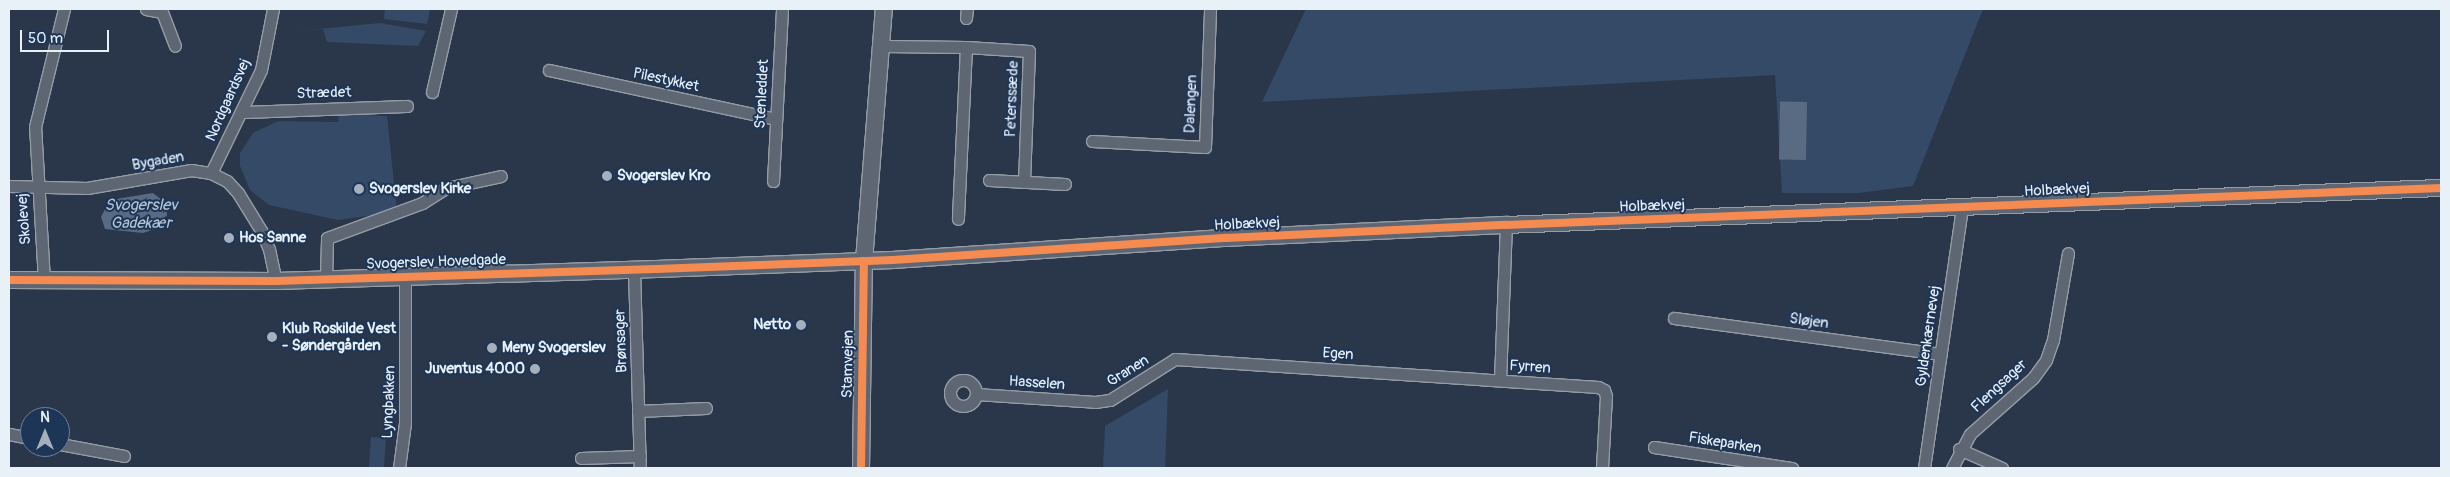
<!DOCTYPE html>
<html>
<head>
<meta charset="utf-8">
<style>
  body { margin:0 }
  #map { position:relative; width:2450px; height:477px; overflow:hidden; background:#2a374a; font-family:Pangolin,sans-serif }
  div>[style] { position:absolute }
  .green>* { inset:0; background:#354a67; transform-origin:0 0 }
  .water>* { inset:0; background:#586b83; transform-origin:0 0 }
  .roads { filter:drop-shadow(1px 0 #959da7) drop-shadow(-1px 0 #959da7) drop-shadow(0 1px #959da7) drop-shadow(0 -1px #959da7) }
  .street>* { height:11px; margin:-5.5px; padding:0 5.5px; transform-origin:5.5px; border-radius:5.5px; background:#5d6672 }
  .street>.ring { margin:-5.5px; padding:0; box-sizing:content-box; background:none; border:11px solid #5d6672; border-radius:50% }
  .secondary>* { height:16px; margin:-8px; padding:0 8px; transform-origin:8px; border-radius:8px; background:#5d6672 }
  .cycleway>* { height:8px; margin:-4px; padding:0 4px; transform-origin:4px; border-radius:4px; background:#f68b52 }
  .dots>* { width:14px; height:14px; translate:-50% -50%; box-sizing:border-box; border:2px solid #1d3557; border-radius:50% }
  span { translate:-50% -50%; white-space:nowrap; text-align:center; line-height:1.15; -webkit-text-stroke:4px #1d3557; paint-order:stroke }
  .street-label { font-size:15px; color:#e8f1f8 }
  .poi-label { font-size:15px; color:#e8f1f8; font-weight:700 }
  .left { translate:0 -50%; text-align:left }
  .right { translate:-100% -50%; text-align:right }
  .water-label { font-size:16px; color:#b7c4d1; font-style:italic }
  .frame { position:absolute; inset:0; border:10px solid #e8f1f8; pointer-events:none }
  .north { position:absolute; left:20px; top:407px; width:50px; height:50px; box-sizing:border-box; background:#1d3557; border:1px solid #6e8097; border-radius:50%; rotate:0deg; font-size:14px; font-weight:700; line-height:20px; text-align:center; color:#e8f1f8 }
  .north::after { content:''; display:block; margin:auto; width:18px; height:22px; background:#a6b0bb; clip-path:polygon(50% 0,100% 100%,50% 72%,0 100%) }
  .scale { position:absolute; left:20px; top:30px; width:89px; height:22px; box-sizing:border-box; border:2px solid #e8f1f8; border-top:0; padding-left:6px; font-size:15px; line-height:18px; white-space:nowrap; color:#e8f1f8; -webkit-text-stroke:4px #1d3557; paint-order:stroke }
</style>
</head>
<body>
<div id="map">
  <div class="green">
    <div style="clip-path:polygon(385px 9px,430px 9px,427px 24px,384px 19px)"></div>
    <div style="clip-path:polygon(1306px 9px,1983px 9px,1913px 186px,1858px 193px,1782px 193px,1775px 75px,1262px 102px)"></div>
    <div style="clip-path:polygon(380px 23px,426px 31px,418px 46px,327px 42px,323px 29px,288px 32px)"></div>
    <div style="clip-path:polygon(339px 114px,387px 116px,397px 212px,338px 220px,269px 205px,250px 190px,240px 166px,240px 153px,253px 133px,278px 121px,338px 122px)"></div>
    <div style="clip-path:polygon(1168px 389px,1165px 468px,1103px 468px,1105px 426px)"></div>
    <div style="left:371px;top:437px;width:15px;height:30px;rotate:4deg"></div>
  </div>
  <div class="water">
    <div style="left:1807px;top:102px;width:58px;height:27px;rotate:91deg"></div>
    <div style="clip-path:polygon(153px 193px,166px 203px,167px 215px,161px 227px,143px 233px,105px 229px,101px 217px,110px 200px)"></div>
  </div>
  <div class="roads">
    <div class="street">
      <div style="left:146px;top:9px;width:16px;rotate:11deg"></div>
      <div style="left:162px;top:12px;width:36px;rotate:69deg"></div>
      <div style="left:966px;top:18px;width:9px;rotate:-84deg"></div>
      <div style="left:883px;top:46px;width:83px;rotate:0.7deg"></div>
      <div style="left:966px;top:47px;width:172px;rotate:92.7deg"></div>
      <div style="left:966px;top:47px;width:63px;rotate:3.6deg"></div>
      <div style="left:1029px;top:51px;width:131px;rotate:92.2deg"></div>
      <div style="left:549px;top:70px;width:232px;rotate:12.2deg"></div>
      <div style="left:432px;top:92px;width:85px;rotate:-77.1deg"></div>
      <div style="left:243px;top:112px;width:164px;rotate:-2.1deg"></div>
      <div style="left:1092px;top:141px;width:113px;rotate:3deg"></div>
      <div style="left:1205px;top:147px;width:138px;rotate:-87.9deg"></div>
      <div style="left:211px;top:173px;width:114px;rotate:-64.1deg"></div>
      <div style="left:261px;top:70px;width:62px;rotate:-78.9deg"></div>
      <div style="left:989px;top:180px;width:76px;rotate:3deg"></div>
      <div style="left:773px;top:181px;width:172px;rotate:-87deg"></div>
      <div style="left:9px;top:186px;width:78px;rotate:1.5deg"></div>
      <div style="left:87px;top:188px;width:106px;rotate:-9.8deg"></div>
      <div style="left:191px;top:170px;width:20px;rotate:9deg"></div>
      <div style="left:211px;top:173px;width:18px;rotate:27deg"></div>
      <div style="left:227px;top:181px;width:16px;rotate:47deg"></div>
      <div style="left:238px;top:193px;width:46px;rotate:58.4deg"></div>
      <div style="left:262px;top:232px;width:18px;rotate:68deg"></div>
      <div style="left:269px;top:249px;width:33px;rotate:78deg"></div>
      <div style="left:634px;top:270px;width:198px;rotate:88.3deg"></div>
      <div style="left:326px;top:280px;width:42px;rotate:-88.6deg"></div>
      <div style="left:327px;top:238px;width:101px;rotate:-20.2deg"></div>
      <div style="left:422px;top:203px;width:28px;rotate:-32deg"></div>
      <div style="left:446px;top:188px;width:56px;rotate:-12.3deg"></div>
      <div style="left:44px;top:281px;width:154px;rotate:-93.3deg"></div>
      <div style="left:35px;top:127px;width:122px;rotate:-76.2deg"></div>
      <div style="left:1674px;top:318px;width:269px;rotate:7.7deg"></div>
      <div class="ring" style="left:950px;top:380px;width:15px;height:15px"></div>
      <div style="left:1500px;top:380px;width:155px;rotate:-87.8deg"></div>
      <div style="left:976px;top:394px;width:119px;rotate:3.8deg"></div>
      <div style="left:1095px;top:402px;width:15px;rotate:-8deg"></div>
      <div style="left:1110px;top:400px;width:77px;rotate:-32.2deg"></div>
      <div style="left:1175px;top:359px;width:424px;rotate:3.8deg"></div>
      <div style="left:1598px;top:387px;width:7px;rotate:27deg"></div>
      <div style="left:1604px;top:390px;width:6px;rotate:72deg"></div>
      <div style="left:1606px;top:396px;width:72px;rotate:93.2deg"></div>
      <div style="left:638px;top:411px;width:68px;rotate:-2.5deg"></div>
      <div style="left:9px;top:434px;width:21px;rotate:11deg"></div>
      <div style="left:60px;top:444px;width:65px;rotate:10.6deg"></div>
      <div style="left:1654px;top:447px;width:140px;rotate:8.7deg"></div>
      <div style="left:1959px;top:449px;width:47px;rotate:23.8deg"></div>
      <div style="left:581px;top:458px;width:59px;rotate:-1.9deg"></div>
      <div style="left:399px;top:468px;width:45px;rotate:-82.4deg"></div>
      <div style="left:405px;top:423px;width:147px;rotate:-90deg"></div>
      <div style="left:1924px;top:468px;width:263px;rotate:-81.7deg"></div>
      <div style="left:1952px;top:468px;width:38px;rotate:-62deg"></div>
      <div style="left:1970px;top:434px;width:84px;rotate:-41.6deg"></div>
      <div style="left:2033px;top:378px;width:22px;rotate:-54deg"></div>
      <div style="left:2046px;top:360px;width:21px;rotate:-71deg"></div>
      <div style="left:2053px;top:340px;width:88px;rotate:-80.2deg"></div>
    </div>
    <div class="secondary">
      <div style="left:9px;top:280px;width:267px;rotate:0.2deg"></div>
      <div style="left:276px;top:281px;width:380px;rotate:-1.8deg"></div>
      <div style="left:656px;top:269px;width:237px;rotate:-2.2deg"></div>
      <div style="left:893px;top:260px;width:334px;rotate:-3.8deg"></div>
      <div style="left:1226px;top:238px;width:280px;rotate:-2.7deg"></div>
      <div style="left:1506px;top:225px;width:936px;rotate:-2.27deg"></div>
      <div style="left:861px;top:468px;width:207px;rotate:-89.2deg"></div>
      <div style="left:864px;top:261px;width:253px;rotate:-85.5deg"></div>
    </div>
  </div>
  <div class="cycleway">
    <div style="left:9px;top:280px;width:267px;rotate:0.2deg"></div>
    <div style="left:276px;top:281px;width:380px;rotate:-1.8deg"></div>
    <div style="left:656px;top:269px;width:237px;rotate:-2.2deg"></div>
    <div style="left:893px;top:260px;width:334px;rotate:-3.8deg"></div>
    <div style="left:1226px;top:238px;width:280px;rotate:-2.7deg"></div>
    <div style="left:1506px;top:225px;width:936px;rotate:-2.27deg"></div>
    <div style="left:861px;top:468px;width:207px;rotate:-89.2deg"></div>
  </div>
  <div class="dots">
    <div style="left:607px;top:176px;background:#a6b0bb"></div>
    <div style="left:359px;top:189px;background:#a6b0bb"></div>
    <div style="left:229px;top:238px;background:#a6b0bb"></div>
    <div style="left:801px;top:325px;background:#a6b0bb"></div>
    <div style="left:272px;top:337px;background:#a6b0bb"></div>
    <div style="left:492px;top:348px;background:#a6b0bb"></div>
    <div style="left:535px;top:369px;background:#a6b0bb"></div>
  </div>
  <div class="street-label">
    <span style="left:666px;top:80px;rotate:12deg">Pilestykket</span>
    <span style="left:324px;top:93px;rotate:-2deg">Strædet</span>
    <span style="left:762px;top:94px;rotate:-87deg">Stenleddet</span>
    <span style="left:1012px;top:99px;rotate:-88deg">Peterssæde</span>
    <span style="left:228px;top:100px;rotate:-66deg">Nordgaardsvej</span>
    <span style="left:1191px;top:104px;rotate:-88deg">Dalengen</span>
    <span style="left:158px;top:161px;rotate:-10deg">Bygaden</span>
    <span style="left:2057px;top:190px;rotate:-3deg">Holbækvej</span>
    <span style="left:1652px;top:206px;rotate:-2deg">Holbækvej</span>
    <span style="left:24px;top:219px;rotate:-94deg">Skolevej</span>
    <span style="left:1247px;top:224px;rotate:-3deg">Holbækvej</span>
    <span style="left:436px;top:262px;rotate:-2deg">Svogerslev Hovedgade</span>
    <span style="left:1809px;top:321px;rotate:8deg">Sløjen</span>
    <span style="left:1928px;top:336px;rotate:-82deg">Gyldenkærnevej</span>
    <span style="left:621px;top:341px;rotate:-92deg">Brønsager</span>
    <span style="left:1338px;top:354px;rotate:4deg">Egen</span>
    <span style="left:848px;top:364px;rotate:-89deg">Stamvejen</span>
    <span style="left:1530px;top:367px;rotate:4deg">Fyrren</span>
    <span style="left:1128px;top:371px;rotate:-32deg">Granen</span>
    <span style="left:1037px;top:383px;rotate:4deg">Hasselen</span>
    <span style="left:1999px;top:386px;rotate:-43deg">Flengsager</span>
    <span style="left:389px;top:402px;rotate:-88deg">Lyngbakken</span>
    <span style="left:1725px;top:443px;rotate:9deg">Fiskeparken</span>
  </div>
  <div class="poi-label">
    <span class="left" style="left:617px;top:176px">Svogerslev Kro</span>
    <span class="left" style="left:369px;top:189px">Svogerslev Kirke</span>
    <span class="left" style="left:239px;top:238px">Hos Sanne</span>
    <span class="right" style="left:791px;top:325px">Netto</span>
    <span class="left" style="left:282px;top:337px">Klub Roskilde Vest<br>- Søndergården</span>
    <span class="left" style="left:502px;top:348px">Meny Svogerslev</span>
    <span class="right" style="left:525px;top:369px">Juventus 4000</span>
  </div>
  <div class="water-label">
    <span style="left:141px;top:214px">Svogerslev<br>Gadekær</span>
  </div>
  <div class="frame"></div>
  <div class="north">N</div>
  <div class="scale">50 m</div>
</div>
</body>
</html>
